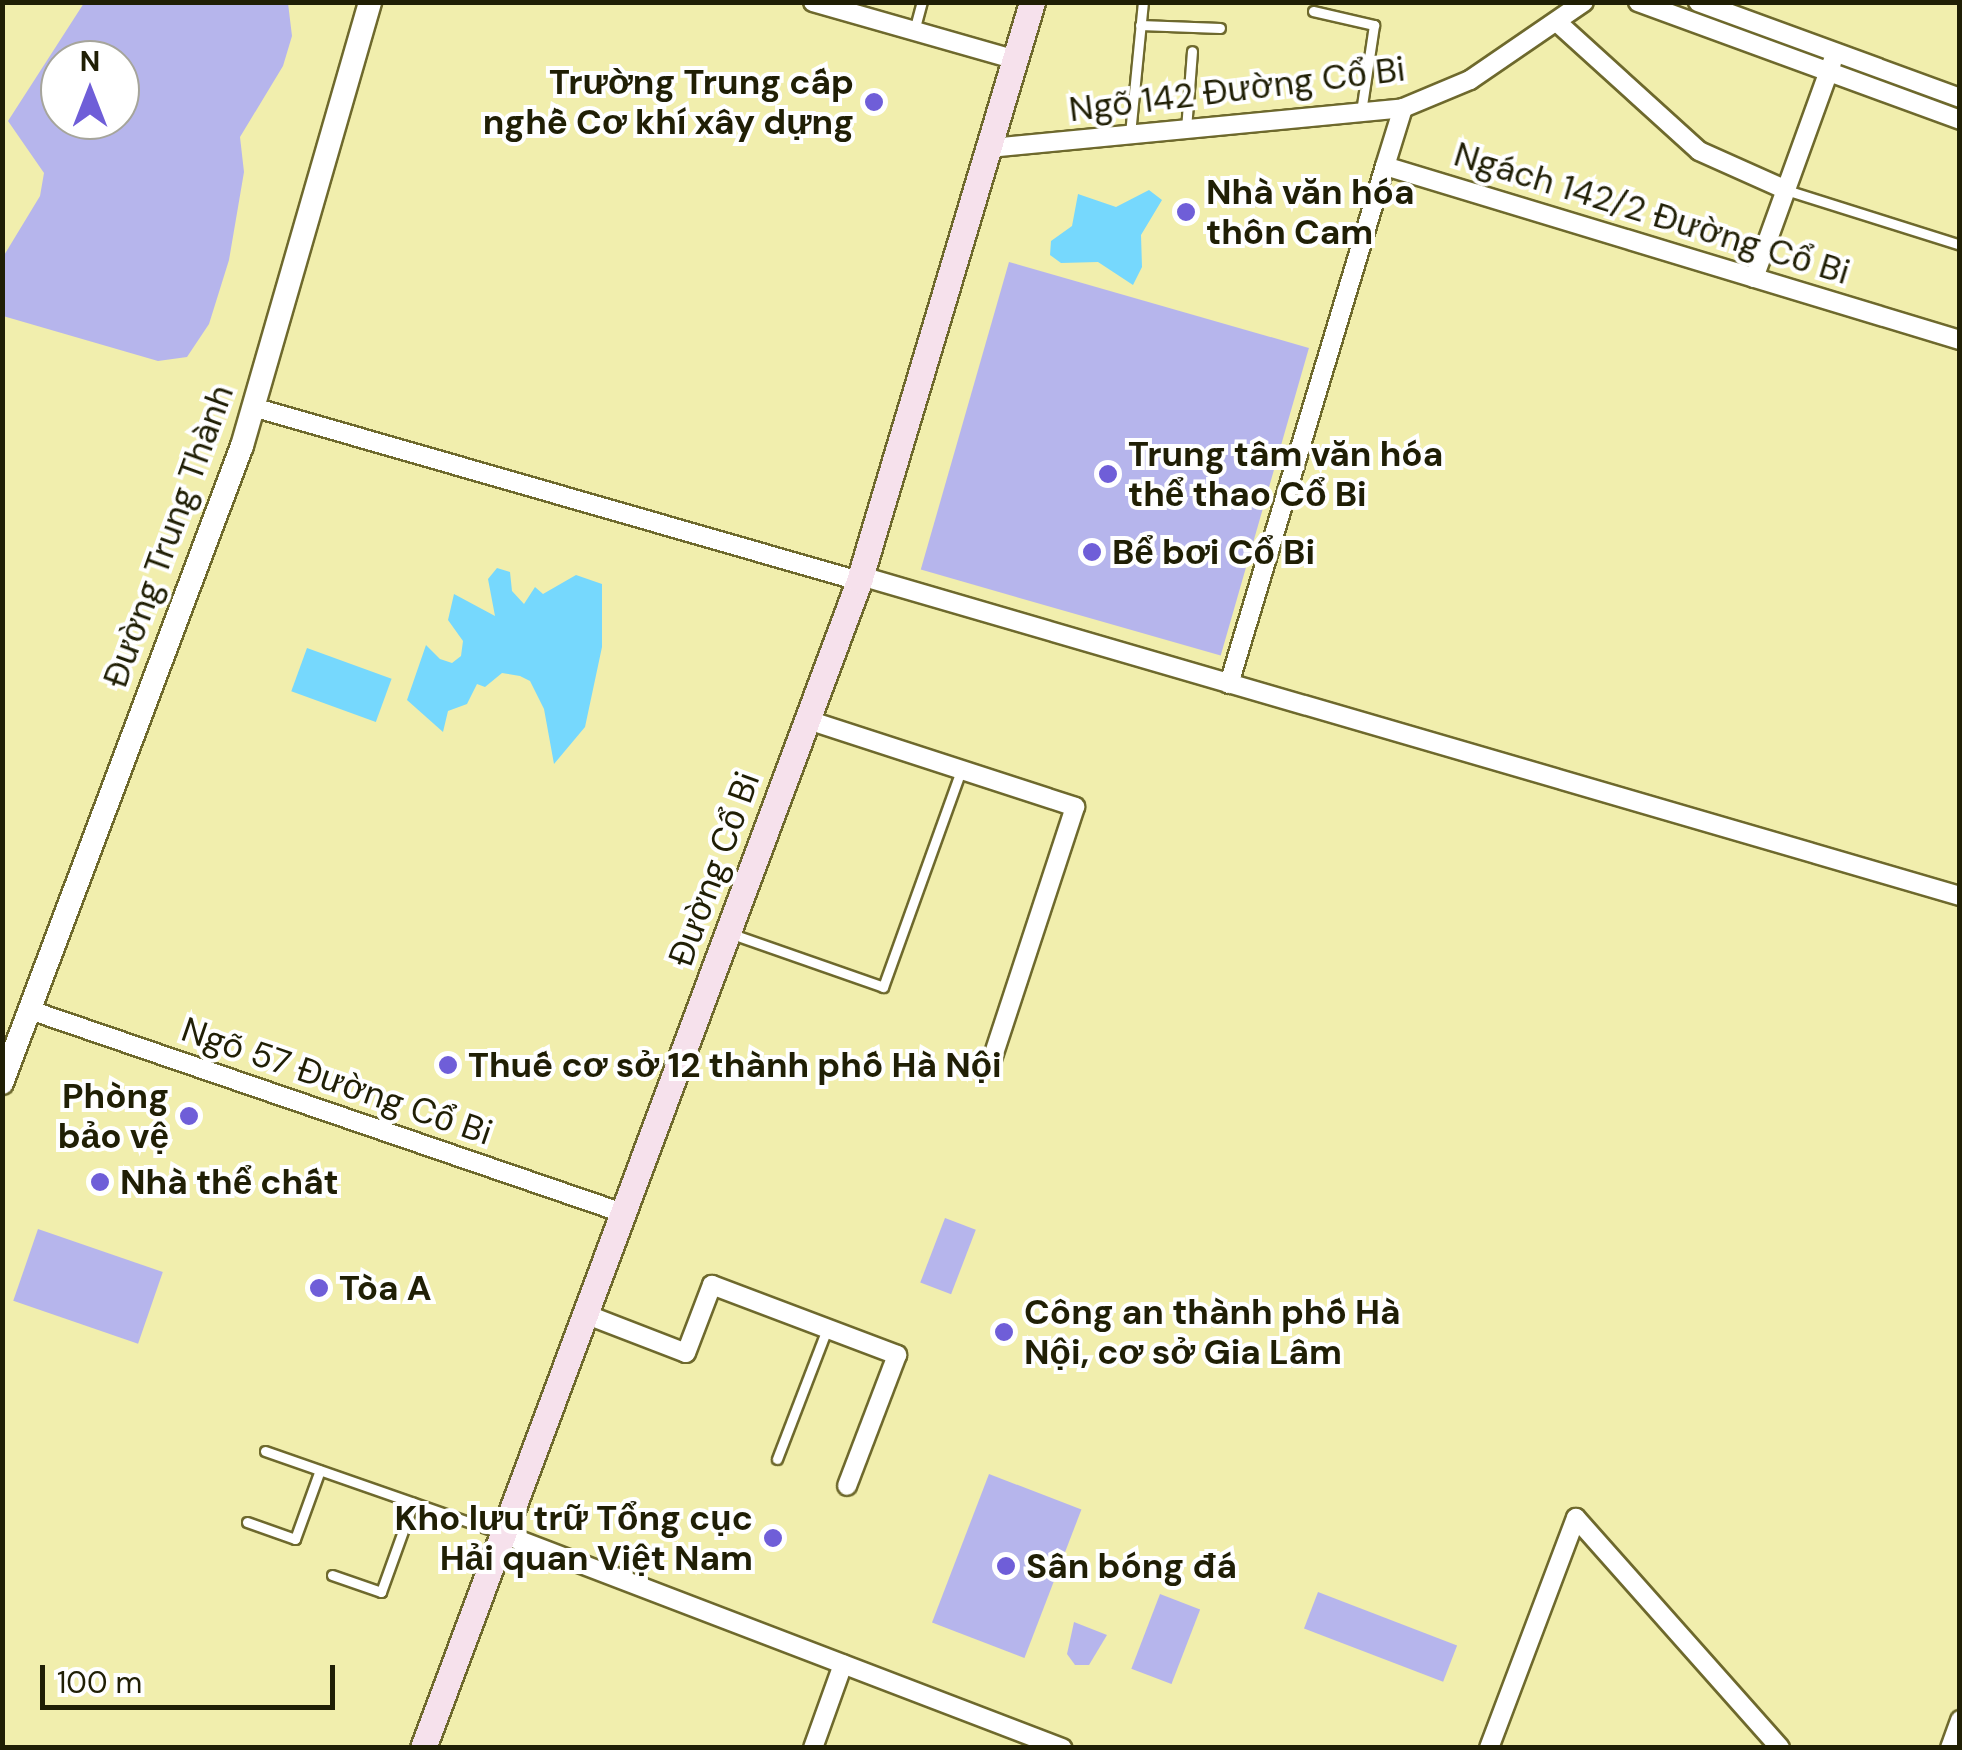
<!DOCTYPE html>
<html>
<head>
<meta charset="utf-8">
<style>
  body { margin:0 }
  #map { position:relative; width:1962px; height:1750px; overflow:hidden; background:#f1eead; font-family:"DM Sans",sans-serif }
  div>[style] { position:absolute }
  .green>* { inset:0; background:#b6b5ec; transform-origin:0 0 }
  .water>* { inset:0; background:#76d8fd; transform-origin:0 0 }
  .roads { filter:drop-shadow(2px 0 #6e692d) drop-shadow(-2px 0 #6e692d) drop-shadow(0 2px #6e692d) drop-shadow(0 -2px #6e692d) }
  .service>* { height:9px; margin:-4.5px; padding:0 4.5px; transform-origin:4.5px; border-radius:4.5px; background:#fff }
  .minor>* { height:18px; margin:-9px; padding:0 9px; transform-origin:9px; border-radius:9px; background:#fff }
  .tertiary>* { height:22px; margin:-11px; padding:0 11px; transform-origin:11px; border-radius:11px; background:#fff }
  .secondary>* { height:25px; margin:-12.5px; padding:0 12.5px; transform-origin:12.5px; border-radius:12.5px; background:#f6e1ec }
  .dots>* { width:28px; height:28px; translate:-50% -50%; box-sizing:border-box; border:5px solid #fff; border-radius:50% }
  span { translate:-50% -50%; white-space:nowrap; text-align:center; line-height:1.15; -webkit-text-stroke:8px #fff; paint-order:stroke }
  .poi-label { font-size:35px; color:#201f05; font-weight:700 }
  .right { translate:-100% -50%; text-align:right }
  .left { translate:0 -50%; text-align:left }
  .street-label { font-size:35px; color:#201f05 }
  .frame { position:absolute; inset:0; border:5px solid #201f05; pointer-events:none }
  .north { position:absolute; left:40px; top:40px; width:100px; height:100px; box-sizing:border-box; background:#fff; border:2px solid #a6a59b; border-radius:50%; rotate:0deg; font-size:28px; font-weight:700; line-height:40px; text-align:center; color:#201f05 }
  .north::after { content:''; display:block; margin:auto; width:35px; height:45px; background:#6f5ed8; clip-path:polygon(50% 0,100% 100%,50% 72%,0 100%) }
  .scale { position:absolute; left:40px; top:1665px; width:295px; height:45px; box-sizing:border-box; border:5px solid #201f05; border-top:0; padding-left:12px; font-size:30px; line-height:35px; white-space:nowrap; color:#201f05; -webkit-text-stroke:8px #fff; paint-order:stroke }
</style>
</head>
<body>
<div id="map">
  <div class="green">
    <div style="clip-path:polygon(evenodd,84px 3px,288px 3px,292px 36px,283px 66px,240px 137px,244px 172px,229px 260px,209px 324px,187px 357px,158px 361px,3px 316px,3px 257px,40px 196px,44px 173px,8px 121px,84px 3px,120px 60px,120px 120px,60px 120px,60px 60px,120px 60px)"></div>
    <div style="left:1009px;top:262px;width:312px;height:320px;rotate:16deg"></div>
    <div style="left:945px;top:1218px;width:33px;height:69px;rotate:21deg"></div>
    <div style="left:38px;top:1229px;width:132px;height:76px;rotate:19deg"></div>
    <div style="left:989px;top:1474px;width:99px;height:159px;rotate:21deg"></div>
    <div style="left:1318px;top:1592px;width:149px;height:39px;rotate:21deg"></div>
    <div style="left:1160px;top:1594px;width:43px;height:80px;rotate:21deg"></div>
    <div style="clip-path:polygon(1074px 1622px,1107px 1635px,1089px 1665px,1075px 1665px,1067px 1654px)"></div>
  </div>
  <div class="water">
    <div style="clip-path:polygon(1149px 190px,1162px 200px,1141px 235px,1142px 267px,1133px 285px,1098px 262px,1061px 263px,1050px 255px,1051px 241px,1072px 226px,1078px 194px,1116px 207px)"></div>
    <div style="clip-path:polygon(497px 568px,510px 572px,512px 591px,524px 604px,535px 587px,543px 594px,576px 575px,602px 584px,602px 647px,585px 727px,554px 764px,544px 709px,530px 681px,520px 676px,502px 673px,485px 687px,477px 684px,467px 704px,448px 711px,443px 732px,407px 700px,426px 645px,440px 659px,452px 663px,461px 656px,463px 641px,448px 620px,454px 594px,495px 616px,488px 579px)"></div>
    <div style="left:307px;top:648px;width:90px;height:46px;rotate:20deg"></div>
  </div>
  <div class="roads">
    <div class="service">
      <div style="left:1313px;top:11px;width:63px;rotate:12.9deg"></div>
      <div style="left:1374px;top:25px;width:88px;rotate:98.5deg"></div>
      <div style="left:1140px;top:25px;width:80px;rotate:2.1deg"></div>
      <div style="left:914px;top:31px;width:30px;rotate:-75deg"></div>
      <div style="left:1186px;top:129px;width:78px;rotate:-85.6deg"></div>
      <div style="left:1130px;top:134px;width:133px;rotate:-84.4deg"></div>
      <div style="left:1786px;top:190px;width:182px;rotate:17.5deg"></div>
      <div style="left:732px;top:934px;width:160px;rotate:19.3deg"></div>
      <div style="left:883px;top:987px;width:231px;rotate:-70.2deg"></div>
      <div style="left:265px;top:1451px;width:249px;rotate:19.2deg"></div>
      <div style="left:777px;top:1459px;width:139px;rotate:-69deg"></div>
      <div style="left:247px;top:1522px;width:51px;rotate:19.5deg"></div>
      <div style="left:295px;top:1539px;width:73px;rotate:-70.1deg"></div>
      <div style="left:332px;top:1575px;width:52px;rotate:19.1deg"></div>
      <div style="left:381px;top:1592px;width:95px;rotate:-70.2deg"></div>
    </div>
    <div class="minor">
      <div style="left:813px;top:2px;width:211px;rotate:15.9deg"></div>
      <div style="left:1638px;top:2px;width:343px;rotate:20.1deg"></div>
      <div style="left:1698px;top:2px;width:279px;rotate:20.1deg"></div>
      <div style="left:1558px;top:23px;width:190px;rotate:42.2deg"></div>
      <div style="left:1699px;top:151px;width:95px;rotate:24.1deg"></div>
      <div style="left:1403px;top:108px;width:61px;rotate:107.2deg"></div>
      <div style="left:1385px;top:166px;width:601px;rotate:16.84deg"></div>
      <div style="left:990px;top:148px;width:415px;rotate:-5.5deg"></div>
      <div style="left:1403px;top:108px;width:73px;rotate:-22.7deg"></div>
      <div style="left:1470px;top:80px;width:138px;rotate:-34.4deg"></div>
      <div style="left:1754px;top:278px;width:229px;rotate:-70.1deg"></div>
      <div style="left:253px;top:407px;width:630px;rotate:16.02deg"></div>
      <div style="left:861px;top:576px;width:1145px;rotate:16.23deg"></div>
      <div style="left:1229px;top:684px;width:541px;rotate:-73.24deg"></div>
      <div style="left:808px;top:720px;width:281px;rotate:18deg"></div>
      <div style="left:1075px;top:807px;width:266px;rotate:108.2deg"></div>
      <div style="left:30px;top:1010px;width:627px;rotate:18.9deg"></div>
      <div style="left:585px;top:1314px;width:108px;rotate:21.1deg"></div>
      <div style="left:686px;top:1353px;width:73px;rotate:-69.1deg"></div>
      <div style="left:712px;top:1285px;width:198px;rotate:20.7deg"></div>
      <div style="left:897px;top:1355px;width:140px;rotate:110.9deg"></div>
      <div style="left:503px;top:1534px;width:599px;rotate:20.95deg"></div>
      <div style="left:813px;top:1748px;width:89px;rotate:-70.3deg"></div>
      <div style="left:1489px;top:1748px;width:246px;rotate:-69.3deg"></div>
      <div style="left:1576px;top:1518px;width:307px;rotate:48.4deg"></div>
      <div style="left:1950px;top:1748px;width:30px;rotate:-70deg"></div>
    </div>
    <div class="tertiary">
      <div style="left:2px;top:1083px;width:681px;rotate:-69.36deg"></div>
      <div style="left:242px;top:446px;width:462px;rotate:-73.9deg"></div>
    </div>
    <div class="secondary">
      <div style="left:423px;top:1748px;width:1246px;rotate:-69.51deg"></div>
      <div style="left:859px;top:581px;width:604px;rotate:-73.36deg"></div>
    </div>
  </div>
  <div class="dots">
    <div style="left:874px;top:102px;background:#6f5ed8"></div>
    <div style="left:1186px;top:212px;background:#6f5ed8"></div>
    <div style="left:1108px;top:474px;background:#6f5ed8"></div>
    <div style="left:1092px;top:552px;background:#6f5ed8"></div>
    <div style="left:448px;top:1065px;background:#6f5ed8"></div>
    <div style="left:189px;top:1116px;background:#6f5ed8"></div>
    <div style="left:100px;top:1182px;background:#6f5ed8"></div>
    <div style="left:319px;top:1288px;background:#6f5ed8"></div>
    <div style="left:1004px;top:1332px;background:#6f5ed8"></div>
    <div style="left:773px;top:1538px;background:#6f5ed8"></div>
    <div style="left:1006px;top:1566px;background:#6f5ed8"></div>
  </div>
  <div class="poi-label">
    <span class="right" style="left:854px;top:102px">Trường Trung cấp<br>nghề Cơ khí xây dựng</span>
    <span class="left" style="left:1206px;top:212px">Nhà văn hóa<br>thôn Cam</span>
    <span class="left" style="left:1128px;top:474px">Trung tâm văn hóa<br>thể thao Cổ Bi</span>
    <span class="left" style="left:1112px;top:552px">Bể bơi Cổ Bi</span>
    <span class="left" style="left:468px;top:1065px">Thuế cơ sở 12 thành phố Hà Nội</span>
    <span class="right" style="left:169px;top:1116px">Phòng<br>bảo vệ</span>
    <span class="left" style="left:120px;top:1182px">Nhà thể chất</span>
    <span class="left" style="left:339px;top:1288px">Tòa A</span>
    <span class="left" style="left:1024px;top:1332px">Công an thành phố Hà<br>Nội, cơ sở Gia Lâm</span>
    <span class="right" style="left:753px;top:1538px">Kho lưu trữ Tổng cục<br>Hải quan Việt Nam</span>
    <span class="left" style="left:1026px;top:1566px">Sân bóng đá</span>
  </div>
  <div class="street-label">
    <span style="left:1237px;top:89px;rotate:-7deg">Ngõ 142 Đường Cổ Bi</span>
    <span style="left:1652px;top:213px;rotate:17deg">Ngách 142/2 Đường Cổ Bi</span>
    <span style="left:168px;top:536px;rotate:-70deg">Đường Trung Thành</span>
    <span style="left:714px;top:869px;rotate:-70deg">Đường Cổ Bi</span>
    <span style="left:337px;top:1081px;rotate:19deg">Ngõ 57 Đường Cổ Bi</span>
  </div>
  <div class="frame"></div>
  <div class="north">N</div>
  <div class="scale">100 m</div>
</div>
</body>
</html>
